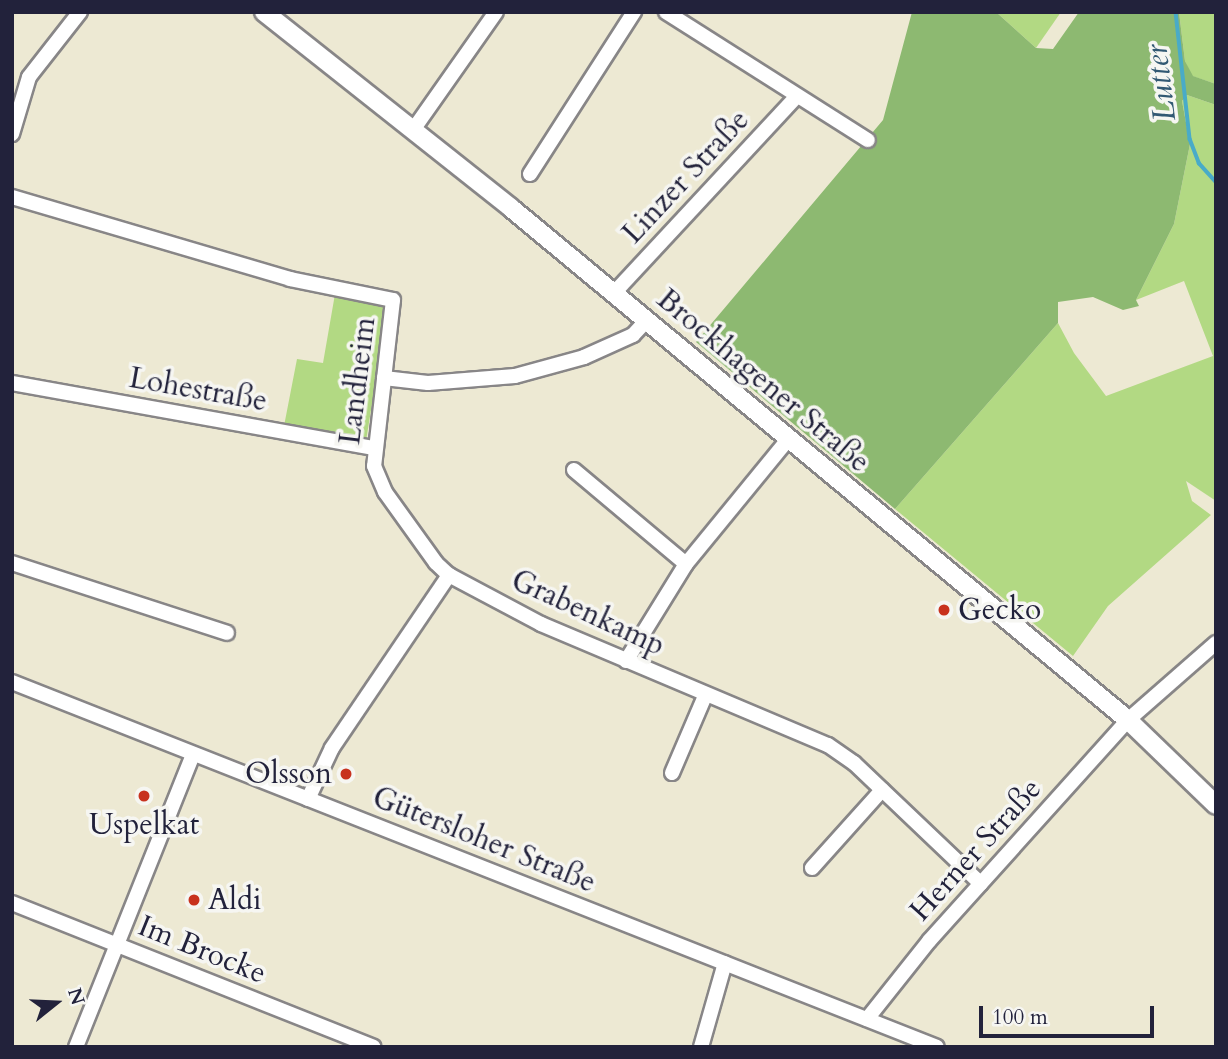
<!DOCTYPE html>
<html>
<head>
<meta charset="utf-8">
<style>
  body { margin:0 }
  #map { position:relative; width:1228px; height:1059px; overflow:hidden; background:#ede9d3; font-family:Cardo,serif }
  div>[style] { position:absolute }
  .green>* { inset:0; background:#b2d983 }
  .forest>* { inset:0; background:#8db971 }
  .stream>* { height:3.5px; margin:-1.75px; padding:0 1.75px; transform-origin:1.75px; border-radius:1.75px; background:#49abc8 }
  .roads { filter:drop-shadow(2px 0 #888687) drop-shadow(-2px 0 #888687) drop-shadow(0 2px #888687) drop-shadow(0 -2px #888687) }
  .minor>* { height:14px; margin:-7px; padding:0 7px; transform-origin:7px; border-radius:7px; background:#fff }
  .major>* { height:18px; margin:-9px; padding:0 9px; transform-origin:9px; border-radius:9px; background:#fff }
  .dots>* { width:19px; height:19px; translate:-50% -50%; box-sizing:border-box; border:4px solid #f6f6f2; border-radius:50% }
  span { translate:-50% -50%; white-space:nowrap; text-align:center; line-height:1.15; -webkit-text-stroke:7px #f6f6f2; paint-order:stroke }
  .street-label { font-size:30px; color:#22223b }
  .poi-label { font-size:30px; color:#22223b }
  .left { translate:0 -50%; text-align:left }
  .right { translate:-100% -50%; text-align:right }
  .water-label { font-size:32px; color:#325973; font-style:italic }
  .frame { position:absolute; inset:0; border:14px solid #22223b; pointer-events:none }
  .north { position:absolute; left:21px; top:968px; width:70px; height:70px; -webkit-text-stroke:5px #f6f6f2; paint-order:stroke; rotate:72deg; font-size:19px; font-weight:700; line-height:28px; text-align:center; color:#22223b }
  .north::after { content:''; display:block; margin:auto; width:24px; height:32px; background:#22223b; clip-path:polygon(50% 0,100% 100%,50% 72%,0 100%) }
  .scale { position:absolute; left:979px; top:1006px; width:175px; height:32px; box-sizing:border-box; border:4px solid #22223b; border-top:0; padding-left:9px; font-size:21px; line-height:24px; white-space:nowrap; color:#22223b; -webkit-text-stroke:5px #f6f6f2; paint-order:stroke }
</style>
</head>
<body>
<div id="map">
  <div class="green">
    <div style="clip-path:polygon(996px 12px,1061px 12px,1036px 48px)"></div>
    <div style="clip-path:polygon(1179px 12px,1216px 12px,1216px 84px,1192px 76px,1185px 61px)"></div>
    <div style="clip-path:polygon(1187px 95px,1216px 105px,1216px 501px,1186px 481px,1192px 501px,1211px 515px,1108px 606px,1073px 656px,895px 509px,1058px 323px,1074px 353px,1106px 396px,1213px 356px,1184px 281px,1136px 300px,1174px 224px,1190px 144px,1182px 101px)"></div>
    <div style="clip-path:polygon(335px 294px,378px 301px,387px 311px,366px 441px,284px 426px,297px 359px,323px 363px)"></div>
  </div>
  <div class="forest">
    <div style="clip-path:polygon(912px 12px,996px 12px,1036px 48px,1053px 49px,1079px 12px,1179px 12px,1185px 61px,1193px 76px,1216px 84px,1216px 105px,1187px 95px,1182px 101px,1190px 144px,1174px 224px,1136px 300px,1139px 306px,1123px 310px,1093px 297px,1058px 302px,1058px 323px,895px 509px,696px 342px,883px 120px)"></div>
  </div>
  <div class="stream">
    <div style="left:1176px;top:12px;width:128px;rotate:83.7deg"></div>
    <div style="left:1190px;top:139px;width:26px;rotate:69deg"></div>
    <div style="left:1199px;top:163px;width:25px;rotate:48deg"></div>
  </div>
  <div class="roads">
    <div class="minor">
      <div style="left:666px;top:12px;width:239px;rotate:32.4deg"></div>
      <div style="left:413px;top:130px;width:144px;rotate:-54.9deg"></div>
      <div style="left:12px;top:134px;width:59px;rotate:-73.4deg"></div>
      <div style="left:29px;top:77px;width:83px;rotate:-51.9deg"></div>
      <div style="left:530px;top:174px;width:193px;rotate:-57.3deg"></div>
      <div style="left:12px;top:197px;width:290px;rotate:16.4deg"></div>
      <div style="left:290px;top:279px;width:105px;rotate:11.5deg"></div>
      <div style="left:393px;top:300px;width:167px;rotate:96.5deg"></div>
      <div style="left:374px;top:466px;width:28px;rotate:67deg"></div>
      <div style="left:385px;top:492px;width:87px;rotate:54.3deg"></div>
      <div style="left:436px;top:563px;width:18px;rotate:43deg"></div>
      <div style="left:449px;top:575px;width:104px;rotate:28deg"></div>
      <div style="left:541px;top:624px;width:311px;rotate:22.9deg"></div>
      <div style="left:828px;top:745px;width:32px;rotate:35deg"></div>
      <div style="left:854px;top:763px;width:175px;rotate:43.6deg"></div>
      <div style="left:614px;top:293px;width:267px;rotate:-47.1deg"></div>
      <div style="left:384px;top:378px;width:44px;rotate:6.5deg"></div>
      <div style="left:428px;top:383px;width:87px;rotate:-4.6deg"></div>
      <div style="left:515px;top:376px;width:72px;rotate:-15.4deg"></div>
      <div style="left:584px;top:357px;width:54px;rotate:-24.2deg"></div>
      <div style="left:633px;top:335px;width:21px;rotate:-47deg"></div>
      <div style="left:12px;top:383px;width:368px;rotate:10.2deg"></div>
      <div style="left:574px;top:470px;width:146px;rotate:40deg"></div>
      <div style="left:12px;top:563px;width:226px;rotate:18deg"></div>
      <div style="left:626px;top:661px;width:114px;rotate:-58.3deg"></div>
      <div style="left:686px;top:564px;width:163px;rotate:-50.7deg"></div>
      <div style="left:12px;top:682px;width:994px;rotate:21.53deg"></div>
      <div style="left:672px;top:773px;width:84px;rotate:-66.8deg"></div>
      <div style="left:308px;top:799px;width:56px;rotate:-64.8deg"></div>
      <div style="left:332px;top:748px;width:209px;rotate:-55.9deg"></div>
      <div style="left:812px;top:868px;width:105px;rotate:-48.1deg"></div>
      <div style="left:12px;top:903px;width:389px;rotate:21.7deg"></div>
      <div style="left:867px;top:1019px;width:100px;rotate:-51.5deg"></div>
      <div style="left:929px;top:941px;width:297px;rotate:-48deg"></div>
      <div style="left:1128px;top:720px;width:117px;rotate:-41.2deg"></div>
      <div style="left:76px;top:1047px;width:315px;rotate:-68.2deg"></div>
      <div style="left:701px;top:1047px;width:87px;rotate:-74.1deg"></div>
    </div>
    <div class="major">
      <div style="left:264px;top:12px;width:315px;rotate:38.4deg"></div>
      <div style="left:511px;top:208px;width:802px;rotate:39.69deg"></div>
      <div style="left:1128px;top:720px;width:122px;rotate:44deg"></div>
    </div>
  </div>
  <div class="dots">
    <div style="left:944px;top:610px;background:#c8321e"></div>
    <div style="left:346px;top:774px;background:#c8321e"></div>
    <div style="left:144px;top:796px;background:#c8321e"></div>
    <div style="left:194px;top:900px;background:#c8321e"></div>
  </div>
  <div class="street-label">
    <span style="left:686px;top:177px;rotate:-47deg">Linzer Straße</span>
    <span style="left:358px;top:381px;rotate:-83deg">Landheim</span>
    <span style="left:763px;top:381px;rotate:40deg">Brockhagener Straße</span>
    <span style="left:198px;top:390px;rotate:10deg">Lohestraße</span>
    <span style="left:588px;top:613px;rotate:25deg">Grabenkamp</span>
    <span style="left:484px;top:840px;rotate:22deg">Gütersloher Straße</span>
    <span style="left:976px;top:850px;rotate:-48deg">Herner Straße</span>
    <span style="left:202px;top:950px;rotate:22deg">Im Brocke</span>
  </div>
  <div class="poi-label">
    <span class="left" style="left:958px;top:610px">Gecko</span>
    <span class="right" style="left:332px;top:774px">Olsson</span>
    <span style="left:144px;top:825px">Uspelkat</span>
    <span class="left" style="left:208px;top:900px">Aldi</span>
  </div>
  <div class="water-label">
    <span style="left:1161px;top:83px;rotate:-97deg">Lutter</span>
  </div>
  <div class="frame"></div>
  <div class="north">N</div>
  <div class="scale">100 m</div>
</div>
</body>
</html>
